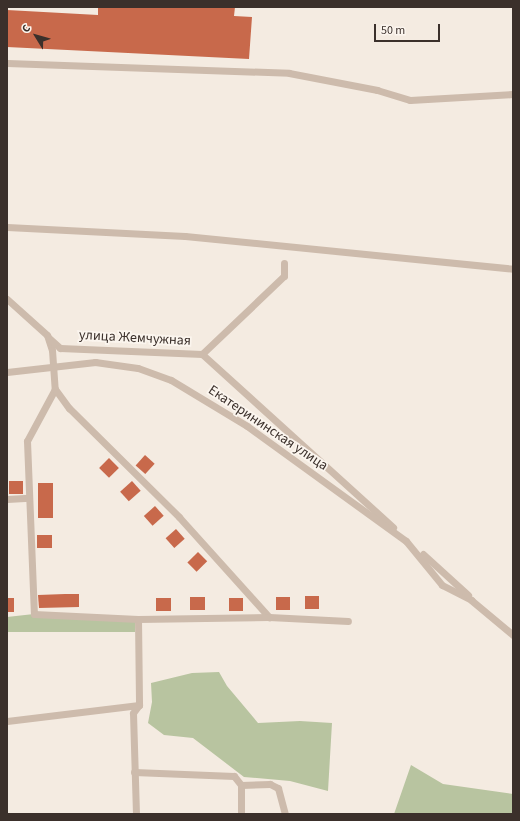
<!DOCTYPE html>
<html>
<head>
<meta charset="utf-8">
<style>
  body { margin:0 }
  #map { position:relative; width:520px; height:821px; overflow:hidden; background:#f4ebe1; font-family:"Source Sans 3",sans-serif }
  div>[style] { position:absolute }
  .green>* { inset:0; background:#b8c4a0 }
  .building>* { inset:0; background:#c8694b; transform-origin:0 0 }
  .minor>* { height:7px; margin:-3.5px; padding:0 3.5px; transform-origin:3.5px; border-radius:3.5px; background:#cdbbac }
  span { translate:-50% -50%; white-space:nowrap; text-align:center; line-height:1.15; -webkit-text-stroke:3.5px #fbf5ee; paint-order:stroke }
  .street-label { font-size:14px; color:#3b302b }
  .frame { position:absolute; inset:0; border:8px solid #3b302b; pointer-events:none }
  .north { position:absolute; left:16px; top:16px; width:40px; height:40px; -webkit-text-stroke:3px #fbf5ee; paint-order:stroke; rotate:307deg; font-size:11px; font-weight:700; line-height:16px; text-align:center; color:#3b302b }
  .north::after { content:''; display:block; margin:auto; width:14px; height:18px; background:#3b302b; clip-path:polygon(50% 0,100% 100%,50% 72%,0 100%) }
  .scale { position:absolute; left:374px; top:24px; width:66px; height:18px; box-sizing:border-box; border:2px solid #3b302b; border-top:0; padding-left:5px; font-size:12px; line-height:14px; white-space:nowrap; color:#3b302b; -webkit-text-stroke:3px #fbf5ee; paint-order:stroke }
</style>
</head>
<body>
<div id="map">
  <div class="green">
    <div style="clip-path:polygon(34px 614px,135px 621px,135px 632px,7px 632px,7px 617px)"></div>
    <div style="clip-path:polygon(219px 672px,227px 686px,258px 723px,300px 721px,332px 723px,328px 791px,290px 781px,244px 777px,193px 738px,164px 735px,148px 723px,152px 702px,151px 683px,192px 673px)"></div>
    <div style="clip-path:polygon(411px 765px,443px 784px,513px 794px,513px 814px,394px 814px)"></div>
  </div>
  <div class="building">
    <div style="clip-path:polygon(98px 7px,235px 7px,234px 16px,252px 17px,249px 59px,7px 47px,7px 10px,98px 15px)"></div>
    <div style="left:145px;top:455px;width:13px;height:14px;rotate:42deg"></div>
    <div style="left:109px;top:458px;width:14px;height:14px;rotate:45deg"></div>
    <div style="left:9px;top:481px;width:14px;height:13px"></div>
    <div style="left:132px;top:481px;width:13px;height:16px;rotate:48deg"></div>
    <div style="left:38px;top:483px;width:15px;height:35px"></div>
    <div style="left:155px;top:506px;width:13px;height:15px;rotate:48deg"></div>
    <div style="left:176px;top:529px;width:13px;height:14px;rotate:48deg"></div>
    <div style="left:37px;top:535px;width:15px;height:13px"></div>
    <div style="left:198px;top:552px;width:13px;height:15px;rotate:45deg"></div>
    <div style="clip-path:polygon(65px 594px,79px 594px,79px 607px,39px 608px,38px 595px)"></div>
    <div style="left:305px;top:596px;width:14px;height:13px"></div>
    <div style="left:190px;top:597px;width:15px;height:13px"></div>
    <div style="left:276px;top:597px;width:14px;height:13px"></div>
    <div style="left:7px;top:598px;width:7px;height:14px"></div>
    <div style="left:156px;top:598px;width:15px;height:13px"></div>
    <div style="left:229px;top:598px;width:14px;height:13px"></div>
  </div>
  <div class="minor">
    <div style="left:7px;top:63px;width:282px;rotate:2deg"></div>
    <div style="left:289px;top:73px;width:90px;rotate:10.9deg"></div>
    <div style="left:377px;top:90px;width:34px;rotate:17deg"></div>
    <div style="left:410px;top:100px;width:103px;rotate:-3.3deg"></div>
    <div style="left:7px;top:227px;width:178px;rotate:2.9deg"></div>
    <div style="left:185px;top:236px;width:330px;rotate:5.7deg"></div>
    <div style="left:7px;top:299px;width:54px;rotate:42deg"></div>
    <div style="left:47px;top:335px;width:16px;rotate:72deg"></div>
    <div style="left:52px;top:350px;width:39px;rotate:86deg"></div>
    <div style="left:55px;top:389px;width:59px;rotate:118.3deg"></div>
    <div style="left:27px;top:441px;width:173px;rotate:87.7deg"></div>
    <div style="left:34px;top:614px;width:104px;rotate:2.8deg"></div>
    <div style="left:138px;top:619px;width:86px;rotate:89.3deg"></div>
    <div style="left:139px;top:705px;width:10px;rotate:127deg"></div>
    <div style="left:133px;top:713px;width:101px;rotate:88.3deg"></div>
    <div style="left:49px;top:338px;width:15px;rotate:42deg"></div>
    <div style="left:60px;top:348px;width:142px;rotate:2.4deg"></div>
    <div style="left:202px;top:354px;width:113px;rotate:-43.6deg"></div>
    <div style="left:284px;top:276px;width:13px;rotate:-90deg"></div>
    <div style="left:202px;top:354px;width:258px;rotate:42.2deg"></div>
    <div style="left:7px;top:372px;width:89px;rotate:-6.5deg"></div>
    <div style="left:95px;top:362px;width:43px;rotate:7.9deg"></div>
    <div style="left:138px;top:368px;width:35px;rotate:20deg"></div>
    <div style="left:171px;top:380px;width:89px;rotate:31.2deg"></div>
    <div style="left:247px;top:426px;width:196px;rotate:35.9deg"></div>
    <div style="left:406px;top:541px;width:57px;rotate:50.7deg"></div>
    <div style="left:442px;top:585px;width:33px;rotate:27deg"></div>
    <div style="left:471px;top:600px;width:55px;rotate:39.8deg"></div>
    <div style="left:55px;top:389px;width:24px;rotate:54deg"></div>
    <div style="left:69px;top:408px;width:155px;rotate:44.7deg"></div>
    <div style="left:179px;top:517px;width:135px;rotate:48deg"></div>
    <div style="left:7px;top:499px;width:22px;rotate:-3deg"></div>
    <div style="left:423px;top:554px;width:61px;rotate:42.3deg"></div>
    <div style="left:138px;top:619px;width:131px;rotate:-0.9deg"></div>
    <div style="left:269px;top:617px;width:79px;rotate:2.9deg"></div>
    <div style="left:7px;top:721px;width:133px;rotate:-6.9deg"></div>
    <div style="left:134px;top:772px;width:100px;rotate:2.3deg"></div>
    <div style="left:234px;top:776px;width:11px;rotate:52deg"></div>
    <div style="left:241px;top:785px;width:29px;rotate:90deg"></div>
    <div style="left:241px;top:785px;width:29px;rotate:-2deg"></div>
    <div style="left:270px;top:784px;width:9px;rotate:27deg"></div>
    <div style="left:278px;top:788px;width:27px;rotate:75deg"></div>
  </div>
  <div class="street-label">
    <span style="left:135px;top:338px;rotate:3deg">улица Жемчужная</span>
    <span style="left:268px;top:428px;rotate:34deg">Екатерининская улица</span>
  </div>
  <div class="frame"></div>
  <div class="north">С</div>
  <div class="scale">50 m</div>
</div>
</body>
</html>
